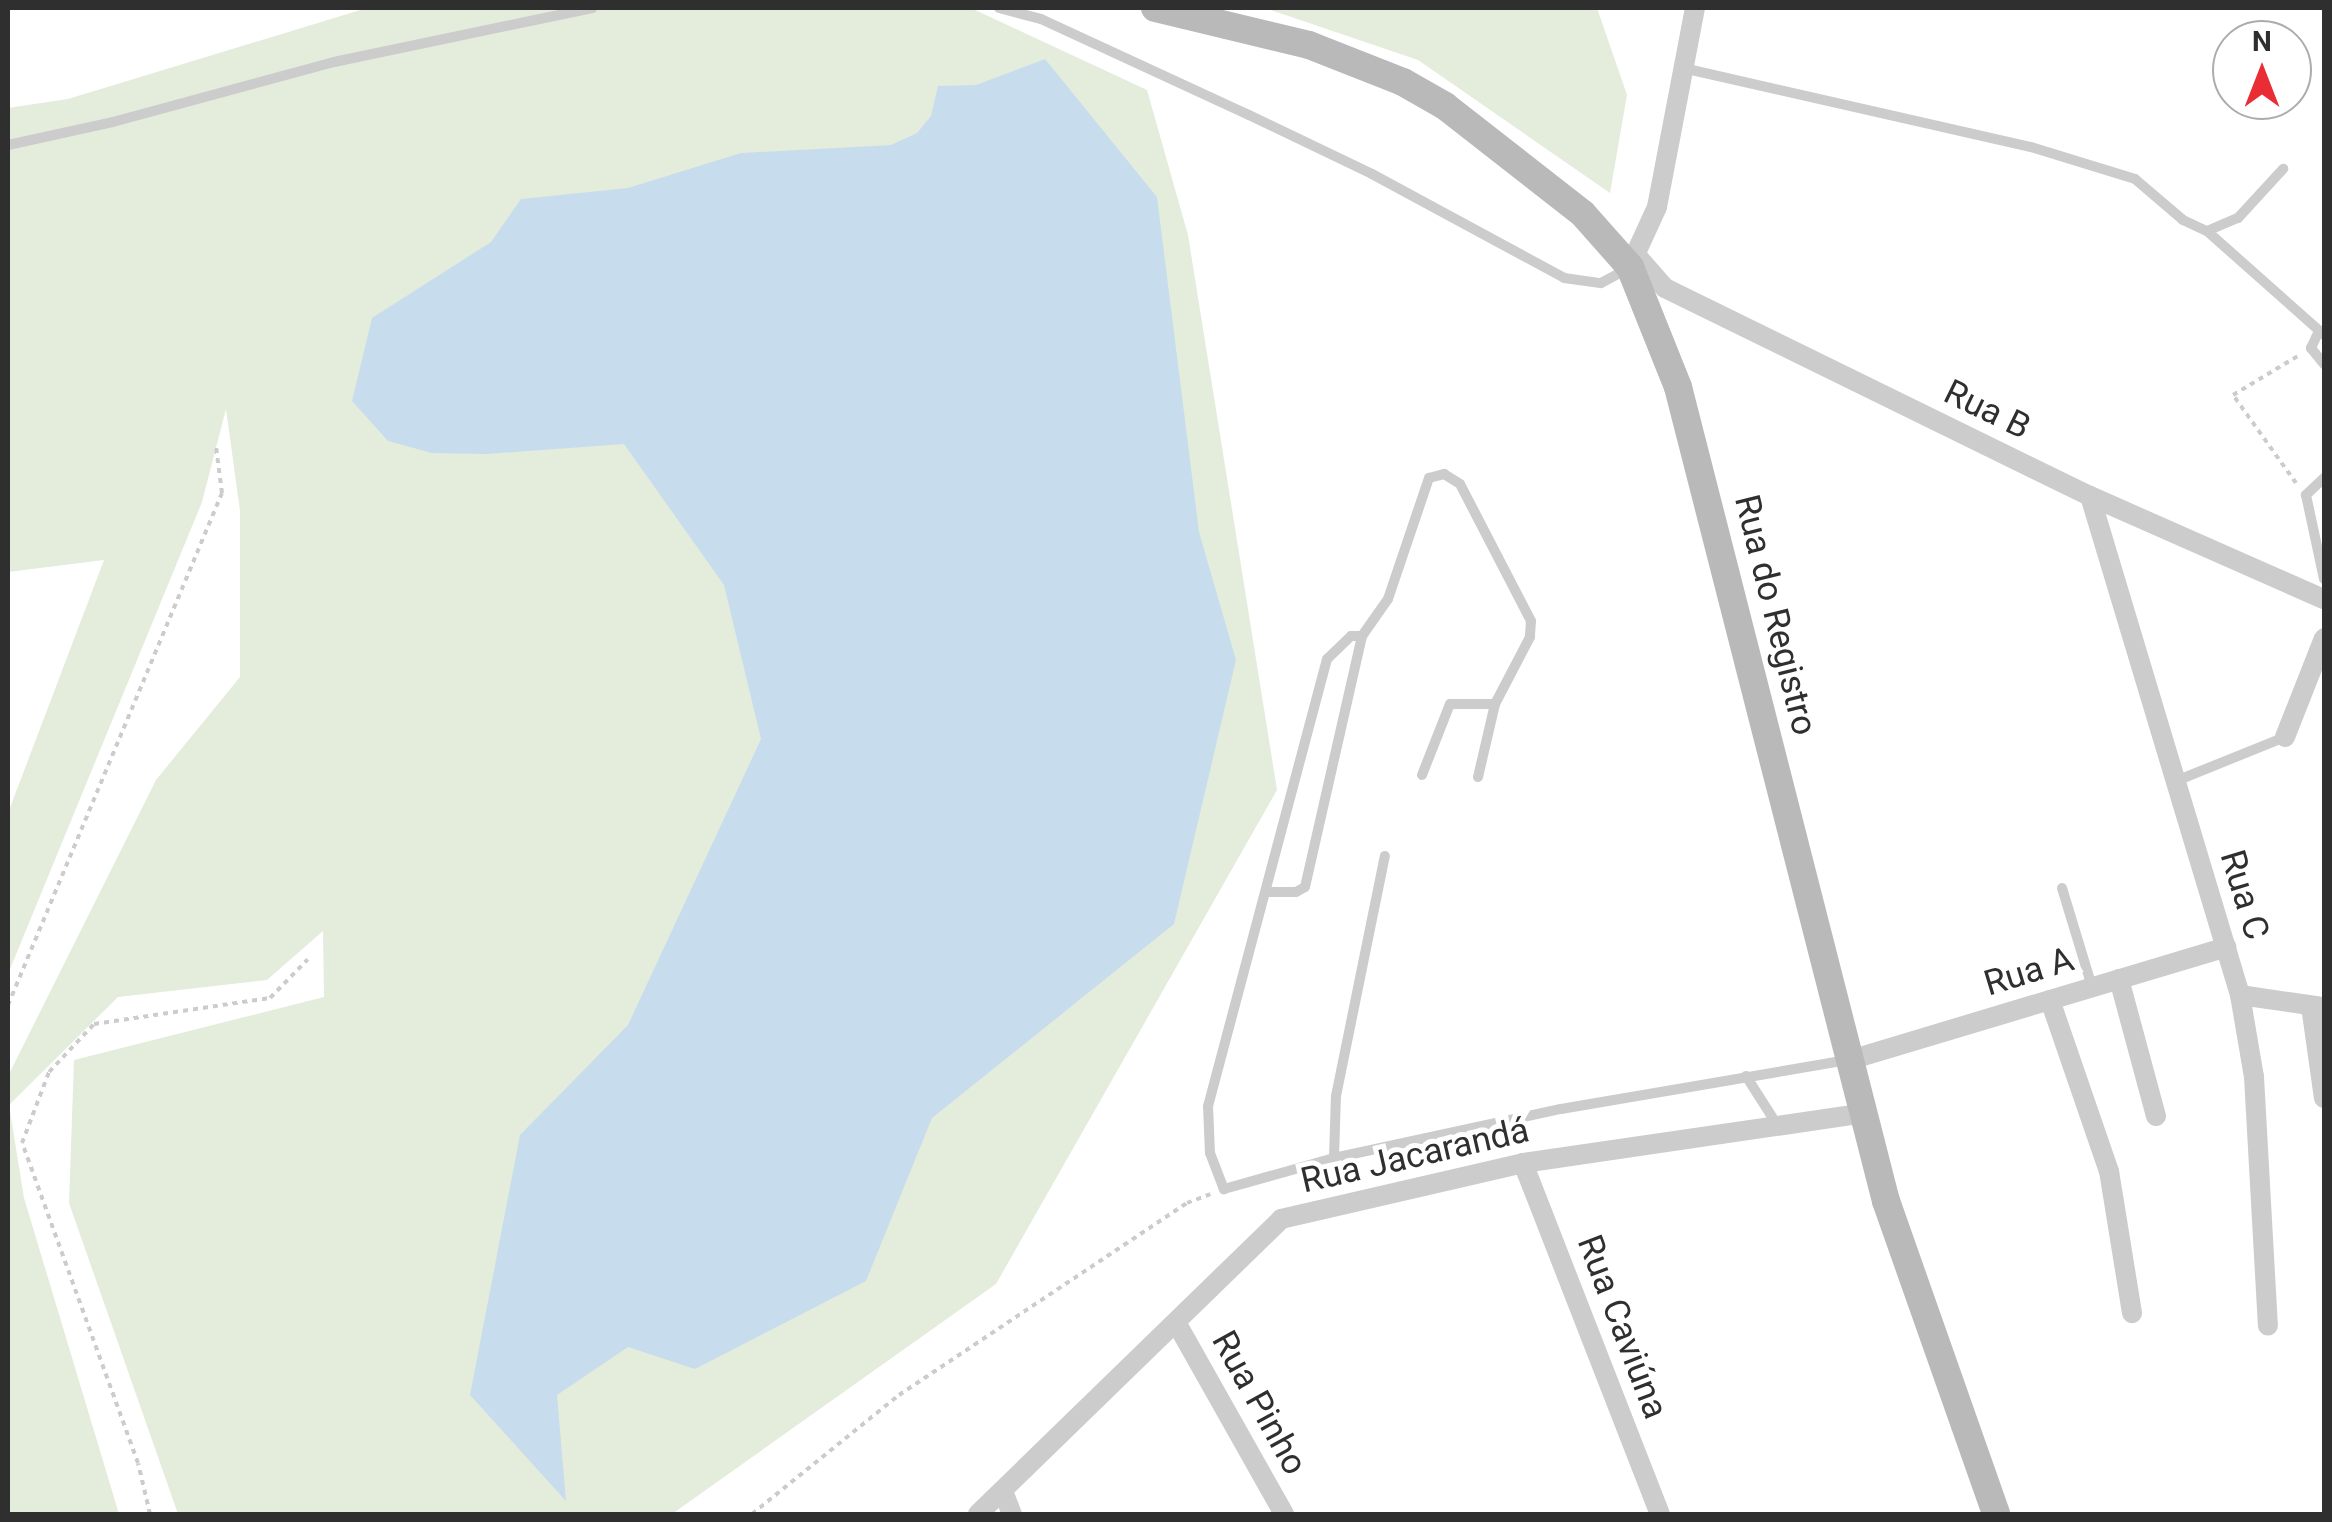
<!DOCTYPE html>
<html>
<head>
<meta charset="utf-8">
<style>
  body { margin:0 }
  #map { position:relative; width:2332px; height:1522px; overflow:hidden; background:#fff; font-family:Roboto,sans-serif }
  div>[style] { position:absolute }
  .green>* { inset:0; background:#e4ecdc }
  .water>* { inset:0; background:#c7dded }
  .path>* { height:4px; margin-top:-2px; transform-origin:0; background:repeating-linear-gradient(90deg,#ccc 0 5px,transparent 0 10px) }
  .lane>* { height:10px; margin:-5px; padding:0 5px; transform-origin:5px; border-radius:5px; background:#ccc }
  .street>* { height:20px; margin:-10px; padding:0 10px; transform-origin:10px; border-radius:10px; background:#ccc }
  .secondary>* { height:28px; margin:-14px; padding:0 14px; transform-origin:14px; border-radius:14px; background:#b9b9b9 }
  span { translate:-50% -50%; white-space:nowrap; text-align:center; line-height:1.15; -webkit-text-stroke:10px #fff; paint-order:stroke }
  .street-label { font-size:35px; color:#2f2f2f }
  .frame { position:absolute; inset:0; border:10px solid #2f2f2f; pointer-events:none }
  .north { position:absolute; left:2212px; top:20px; width:100px; height:100px; box-sizing:border-box; background:#fff; border:2px solid #acacac; border-radius:50%; rotate:0deg; font-size:28px; font-weight:700; line-height:40px; text-align:center; color:#2f2f2f }
  .north::after { content:''; display:block; margin:auto; width:35px; height:45px; background:#ea2c35; clip-path:polygon(50% 0,100% 100%,50% 72%,0 100%) }
</style>
</head>
<body>
<div id="map">
  <div class="green">
    <div style="clip-path:polygon(367px 8px,971px 8px,1147px 90px,1188px 235px,1277px 790px,996px 1284px,672px 1514px,178px 1514px,69px 1203px,74px 1060px,324px 997px,323px 931px,267px 980px,118px 997px,9px 1105px,24px 1198px,119px 1514px,8px 1514px,8px 1076px,156px 780px,240px 677px,240px 511px,226px 409px,202px 502px,8px 974px,8px 813px,104px 560px,8px 572px,8px 108px,68px 99px)"></div>
    <div style="clip-path:polygon(1265px 8px,1597px 8px,1627px 95px,1610px 193px,1418px 60px)"></div>
  </div>
  <div class="water">
    <div style="clip-path:polygon(1045px 59px,1157px 197px,1199px 532px,1236px 660px,1174px 924px,932px 1118px,866px 1281px,695px 1369px,628px 1347px,557px 1395px,566px 1501px,470px 1395px,520px 1135px,628px 1025px,761px 739px,724px 585px,624px 444px,486px 454px,432px 453px,388px 441px,352px 401px,372px 318px,491px 242px,521px 199px,628px 188px,741px 153px,891px 145px,917px 133px,931px 116px,938px 86px,976px 85px)"></div>
  </div>
  <div class="path">
    <div style="left:2296px;top:483px;width:108px;rotate:-125.6deg"></div>
    <div style="left:2233px;top:395px;width:76px;rotate:-31deg"></div>
    <div style="left:8px;top:1005px;width:555px;rotate:-67.32deg"></div>
    <div style="left:222px;top:493px;width:46px;rotate:-97.4deg"></div>
    <div style="left:150px;top:1514px;width:52px;rotate:-103.2deg"></div>
    <div style="left:138px;top:1463px;width:340px;rotate:-109.9deg"></div>
    <div style="left:22px;top:1143px;width:76px;rotate:-69.2deg"></div>
    <div style="left:49px;top:1072px;width:66px;rotate:-46.8deg"></div>
    <div style="left:94px;top:1024px;width:178px;rotate:-8.4deg"></div>
    <div style="left:270px;top:998px;width:54px;rotate:-45.7deg"></div>
    <div style="left:752px;top:1514px;width:189px;rotate:-39deg"></div>
    <div style="left:899px;top:1395px;width:346px;rotate:-33.7deg"></div>
    <div style="left:1187px;top:1203px;width:25px;rotate:-21deg"></div>
  </div>
  <div class="lane">
    <div style="left:999px;top:8px;width:43px;rotate:14.7deg"></div>
    <div style="left:1041px;top:19px;width:229px;rotate:24.8deg"></div>
    <div style="left:1249px;top:115px;width:136px;rotate:25.6deg"></div>
    <div style="left:1372px;top:174px;width:218px;rotate:28.4deg"></div>
    <div style="left:1564px;top:278px;width:37px;rotate:8deg"></div>
    <div style="left:1601px;top:283px;width:30px;rotate:-28deg"></div>
    <div style="left:1683px;top:68px;width:357px;rotate:12.8deg"></div>
    <div style="left:2031px;top:147px;width:109px;rotate:17.1deg"></div>
    <div style="left:2135px;top:179px;width:63px;rotate:40.5deg"></div>
    <div style="left:2183px;top:220px;width:26px;rotate:25deg"></div>
    <div style="left:2207px;top:231px;width:34px;rotate:-23deg"></div>
    <div style="left:2238px;top:218px;width:67px;rotate:-47.4deg"></div>
    <div style="left:8px;top:145px;width:107px;rotate:-12.4deg"></div>
    <div style="left:113px;top:122px;width:229px;rotate:-15.2deg"></div>
    <div style="left:334px;top:62px;width:264px;rotate:-11.8deg"></div>
    <div style="left:2207px;top:231px;width:157px;rotate:41.6deg"></div>
    <div style="left:2318px;top:333px;width:17px;rotate:115deg"></div>
    <div style="left:2311px;top:348px;width:21px;rotate:51deg"></div>
    <div style="left:2324px;top:478px;width:25px;rotate:137deg"></div>
    <div style="left:2306px;top:495px;width:86px;rotate:77.9deg"></div>
    <div style="left:1362px;top:636px;width:11px;rotate:180deg"></div>
    <div style="left:1351px;top:636px;width:33px;rotate:136deg"></div>
    <div style="left:1327px;top:659px;width:463px;rotate:104.9deg"></div>
    <div style="left:1208px;top:1106px;width:47px;rotate:87.6deg"></div>
    <div style="left:1210px;top:1153px;width:39px;rotate:69deg"></div>
    <div style="left:1224px;top:1189px;width:114px;rotate:-15.7deg"></div>
    <div style="left:1334px;top:1158px;width:232px;rotate:-12.2deg"></div>
    <div style="left:1561px;top:1109px;width:292px;rotate:-9.7deg"></div>
    <div style="left:1422px;top:775px;width:76px;rotate:-68.5deg"></div>
    <div style="left:1450px;top:704px;width:45px"></div>
    <div style="left:2176px;top:781px;width:118px;rotate:-22deg"></div>
    <div style="left:2062px;top:888px;width:103px;rotate:73.1deg"></div>
    <div style="left:1268px;top:892px;width:28px"></div>
    <div style="left:1296px;top:892px;width:10px;rotate:-29deg"></div>
    <div style="left:1305px;top:887px;width:257px;rotate:-77.2deg"></div>
    <div style="left:1362px;top:636px;width:45px;rotate:-54.9deg"></div>
    <div style="left:1388px;top:599px;width:128px;rotate:-71.3deg"></div>
    <div style="left:1429px;top:478px;width:16px;rotate:-15deg"></div>
    <div style="left:1444px;top:474px;width:19px;rotate:32deg"></div>
    <div style="left:1460px;top:484px;width:154px;rotate:62.6deg"></div>
    <div style="left:1531px;top:621px;width:16px;rotate:94deg"></div>
    <div style="left:1530px;top:637px;width:76px;rotate:117.6deg"></div>
    <div style="left:1495px;top:704px;width:75px;rotate:103.1deg"></div>
    <div style="left:1746px;top:1076px;width:59px;rotate:57.4deg"></div>
    <div style="left:1334px;top:1158px;width:62px;rotate:-88.2deg"></div>
    <div style="left:1336px;top:1096px;width:245px;rotate:-78.5deg"></div>
  </div>
  <div class="street">
    <div style="left:1636px;top:255px;width:44px;rotate:48.7deg"></div>
    <div style="left:1665px;top:288px;width:473px;rotate:26.1deg"></div>
    <div style="left:2090px;top:496px;width:256px;rotate:23.8deg"></div>
    <div style="left:1630px;top:266px;width:65px;rotate:-65.4deg"></div>
    <div style="left:1657px;top:207px;width:203px;rotate:-79.2deg"></div>
    <div style="left:2090px;top:496px;width:521px;rotate:73.27deg"></div>
    <div style="left:2240px;top:995px;width:83px;rotate:80.3deg"></div>
    <div style="left:2254px;top:1077px;width:249px;rotate:86.8deg"></div>
    <div style="left:2285px;top:737px;width:106px;rotate:-68.5deg"></div>
    <div style="left:2119px;top:979px;width:142px;rotate:74.9deg"></div>
    <div style="left:2240px;top:995px;width:83px;rotate:8.3deg"></div>
    <div style="left:2050px;top:1000px;width:181px;rotate:71deg"></div>
    <div style="left:2109px;top:1171px;width:144px;rotate:80.8deg"></div>
    <div style="left:2311px;top:1006px;width:93px;rotate:82deg"></div>
    <div style="left:1850px;top:1060px;width:393px;rotate:-16.7deg"></div>
    <div style="left:1523px;top:1163px;width:377px;rotate:68.7deg"></div>
    <div style="left:1177px;top:1324px;width:218px;rotate:60.6deg"></div>
    <div style="left:1003px;top:1491px;width:25px;rotate:69deg"></div>
    <div style="left:978px;top:1514px;width:423px;rotate:-44.2deg"></div>
    <div style="left:1281px;top:1219px;width:248px;rotate:-13deg"></div>
    <div style="left:1523px;top:1163px;width:345px;rotate:-8.3deg"></div>
  </div>
  <div class="secondary">
    <div style="left:1155px;top:8px;width:158px;rotate:13.5deg"></div>
    <div style="left:1309px;top:45px;width:101px;rotate:21.5deg"></div>
    <div style="left:1403px;top:82px;width:48px;rotate:29.7deg"></div>
    <div style="left:1445px;top:106px;width:175px;rotate:38deg"></div>
    <div style="left:1583px;top:214px;width:71px;rotate:48.4deg"></div>
    <div style="left:1630px;top:267px;width:129px;rotate:68.2deg"></div>
    <div style="left:1678px;top:387px;width:840px;rotate:75.67deg"></div>
    <div style="left:1886px;top:1201px;width:332px;rotate:70.6deg"></div>
  </div>
  <div class="street-label">
    <span style="left:1987px;top:410px;rotate:26deg">Rua B</span>
    <span style="left:1775px;top:615px;rotate:76deg">Rua do Registro</span>
    <span style="left:2244px;top:895px;rotate:73deg">Rua C</span>
    <span style="left:2029px;top:972px;rotate:-17deg">Rua A</span>
    <span style="left:1415px;top:1156px;rotate:-13deg">Rua Jacarandá</span>
    <span style="left:1622px;top:1327px;rotate:69deg">Rua Caviúna</span>
    <span style="left:1259px;top:1403px;rotate:61deg">Rua Pinho</span>
  </div>
  <div class="frame"></div>
  <div class="north">N</div>
</div>
</body>
</html>
